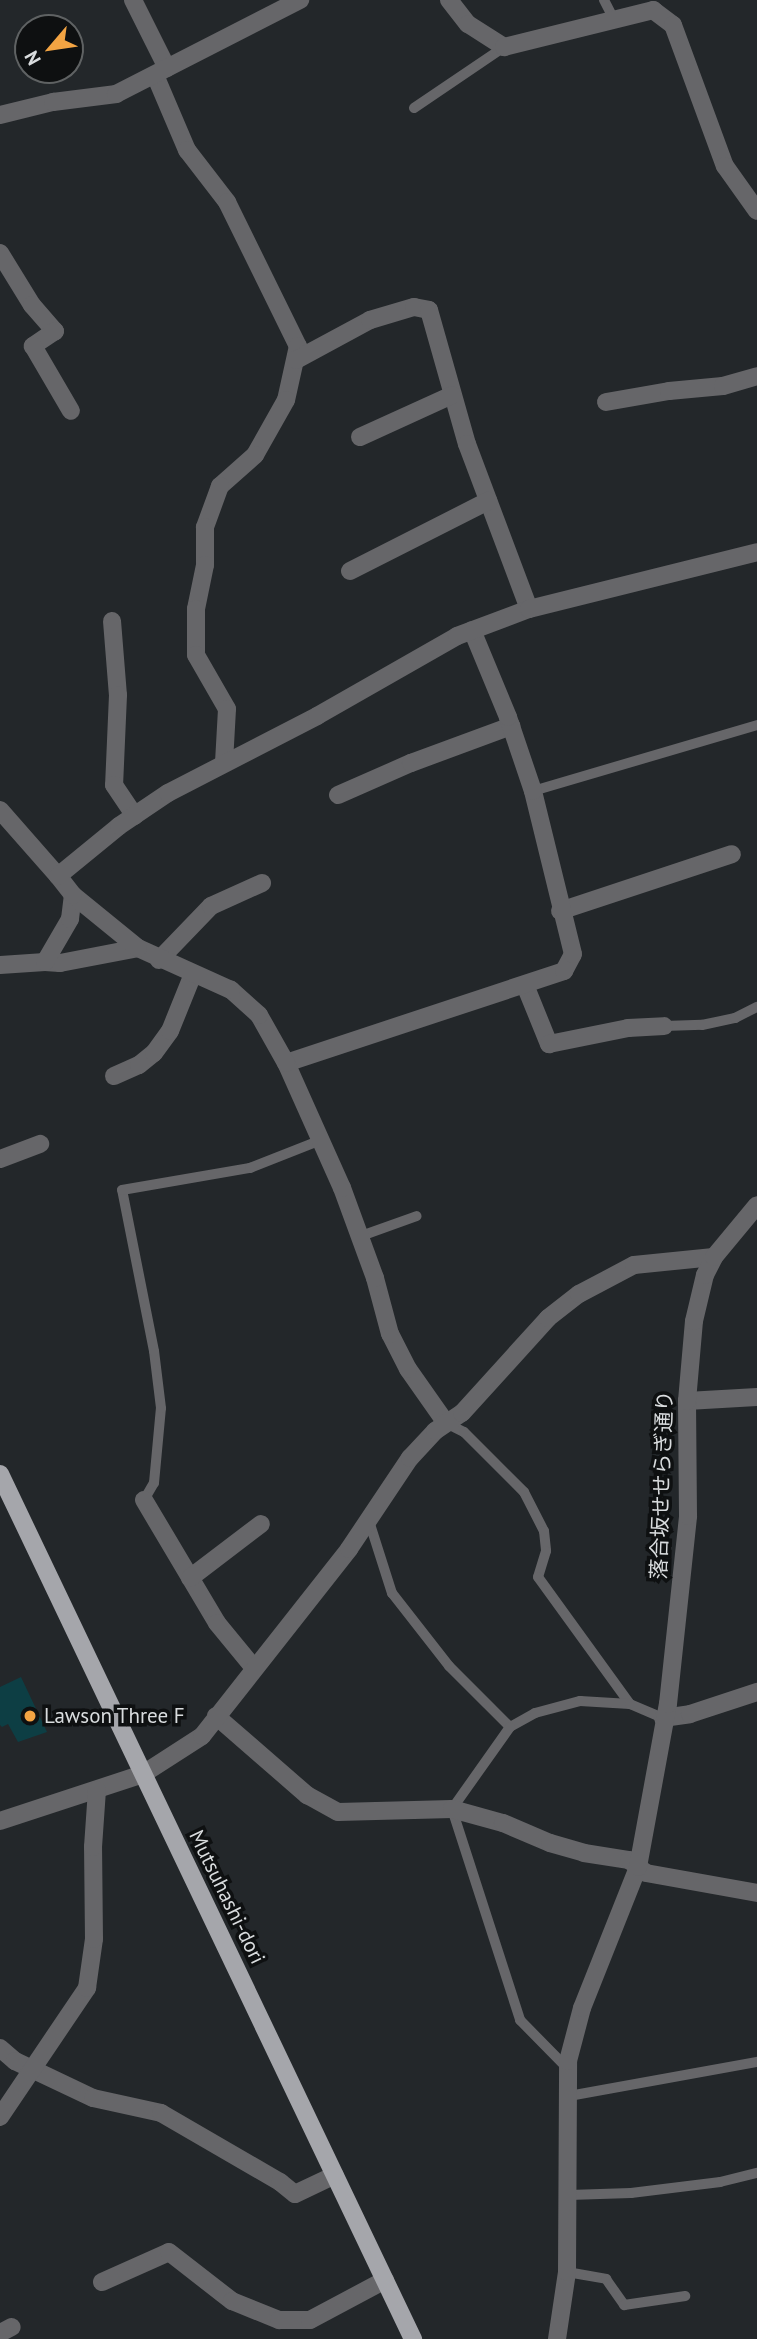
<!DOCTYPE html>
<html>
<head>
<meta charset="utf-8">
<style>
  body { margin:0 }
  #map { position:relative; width:757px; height:2339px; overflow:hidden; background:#23272a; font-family:"PT Sans","Noto Sans JP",sans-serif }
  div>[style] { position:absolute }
  .building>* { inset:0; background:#0d3e44 }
  .service>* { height:10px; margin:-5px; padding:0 5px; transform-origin:5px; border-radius:5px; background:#666669 }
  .minor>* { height:18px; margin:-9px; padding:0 9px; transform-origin:9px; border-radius:9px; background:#666669 }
  .primary>* { height:18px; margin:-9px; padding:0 9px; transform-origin:9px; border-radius:9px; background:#a5a6ab }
  .dots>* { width:19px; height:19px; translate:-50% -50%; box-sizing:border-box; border:4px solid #0e1011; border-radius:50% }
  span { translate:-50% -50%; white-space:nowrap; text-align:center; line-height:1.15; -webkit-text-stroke:7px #0e1011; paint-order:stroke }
  .street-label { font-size:21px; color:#d9dcde }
  .poi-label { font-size:21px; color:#d9dcde }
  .left { translate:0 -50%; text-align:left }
  .north { position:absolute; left:14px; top:14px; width:70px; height:70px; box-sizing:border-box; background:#0e1011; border:2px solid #5f6263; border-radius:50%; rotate:241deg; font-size:19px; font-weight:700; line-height:28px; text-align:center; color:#d9dcde }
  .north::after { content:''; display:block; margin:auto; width:24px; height:32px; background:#f3a443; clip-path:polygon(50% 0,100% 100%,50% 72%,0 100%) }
</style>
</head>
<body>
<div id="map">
  <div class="building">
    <div style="clip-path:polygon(21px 1677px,47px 1732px,18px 1742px,8px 1724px,2px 1727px,0 1725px,0 1687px)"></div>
  </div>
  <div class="service">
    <div style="left:604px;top:0;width:22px;rotate:63deg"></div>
    <div style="left:414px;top:108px;width:109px;rotate:-34.1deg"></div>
    <div style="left:533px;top:791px;width:234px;rotate:-16.4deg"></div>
    <div style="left:664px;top:1026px;width:38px;rotate:-2deg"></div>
    <div style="left:702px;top:1025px;width:34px;rotate:-12deg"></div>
    <div style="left:735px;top:1018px;width:25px;rotate:-27deg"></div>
    <div style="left:361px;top:1236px;width:59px;rotate:-19.7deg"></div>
    <div style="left:446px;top:1423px;width:20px;rotate:27deg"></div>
    <div style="left:464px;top:1432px;width:85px;rotate:45deg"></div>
    <div style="left:524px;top:1492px;width:44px;rotate:62.9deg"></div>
    <div style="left:544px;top:1531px;width:20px;rotate:84deg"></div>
    <div style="left:546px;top:1551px;width:27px;rotate:107deg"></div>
    <div style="left:538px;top:1577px;width:157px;rotate:54.1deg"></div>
    <div style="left:144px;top:1500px;width:20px;rotate:-60deg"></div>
    <div style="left:154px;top:1483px;width:75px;rotate:-84.7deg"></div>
    <div style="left:161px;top:1408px;width:57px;rotate:-97deg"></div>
    <div style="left:154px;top:1351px;width:164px;rotate:-101.2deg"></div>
    <div style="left:122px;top:1190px;width:130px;rotate:-9.8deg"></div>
    <div style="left:250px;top:1168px;width:76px;rotate:-21.5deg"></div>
    <div style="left:369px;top:1521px;width:76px;rotate:72.3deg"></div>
    <div style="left:392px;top:1593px;width:93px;rotate:52deg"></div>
    <div style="left:449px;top:1666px;width:86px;rotate:45deg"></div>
    <div style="left:510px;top:1727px;width:29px;rotate:-29deg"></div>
    <div style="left:535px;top:1713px;width:47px;rotate:-14.9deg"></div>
    <div style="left:580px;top:1701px;width:50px;rotate:3.4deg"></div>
    <div style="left:630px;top:1704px;width:36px;rotate:23deg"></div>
    <div style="left:510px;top:1727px;width:100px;rotate:125.3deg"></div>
    <div style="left:452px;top:1809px;width:222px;rotate:72.1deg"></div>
    <div style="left:520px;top:2020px;width:67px;rotate:45.6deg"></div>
    <div style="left:569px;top:2096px;width:191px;rotate:-10.3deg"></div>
    <div style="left:569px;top:2195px;width:62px;rotate:-1.8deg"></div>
    <div style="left:631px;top:2193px;width:90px;rotate:-7deg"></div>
    <div style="left:720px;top:2182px;width:38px;rotate:-14deg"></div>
    <div style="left:567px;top:2272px;width:40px;rotate:10deg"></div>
    <div style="left:606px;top:2279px;width:32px;rotate:55deg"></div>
    <div style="left:624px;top:2305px;width:62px;rotate:-8.4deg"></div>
  </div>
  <div class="minor">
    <div style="left:133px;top:0;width:76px;rotate:63.4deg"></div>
    <div style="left:449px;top:0;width:31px;rotate:52deg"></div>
    <div style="left:468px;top:24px;width:43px;rotate:32.6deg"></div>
    <div style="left:504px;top:47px;width:154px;rotate:-13.9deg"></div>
    <div style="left:653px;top:10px;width:25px;rotate:37deg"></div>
    <div style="left:673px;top:25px;width:150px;rotate:69.8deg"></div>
    <div style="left:725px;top:166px;width:55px;rotate:54.6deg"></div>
    <div style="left:155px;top:75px;width:82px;rotate:66.9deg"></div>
    <div style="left:187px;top:150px;width:66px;rotate:52.4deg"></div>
    <div style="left:227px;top:202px;width:161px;rotate:63.8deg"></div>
    <div style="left:298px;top:346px;width:55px;rotate:102.5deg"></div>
    <div style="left:286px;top:400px;width:63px;rotate:119.4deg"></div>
    <div style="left:255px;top:455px;width:47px;rotate:138.5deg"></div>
    <div style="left:220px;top:486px;width:44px;rotate:110.1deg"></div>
    <div style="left:205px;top:527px;width:38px;rotate:90deg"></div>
    <div style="left:205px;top:565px;width:45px;rotate:101.6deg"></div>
    <div style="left:196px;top:609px;width:46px;rotate:90deg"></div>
    <div style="left:196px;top:655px;width:62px;rotate:60.1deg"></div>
    <div style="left:227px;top:709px;width:53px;rotate:93.2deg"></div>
    <div style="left:0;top:115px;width:55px;rotate:-13.8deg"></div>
    <div style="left:53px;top:102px;width:64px;rotate:-7.2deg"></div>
    <div style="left:116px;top:94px;width:207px;rotate:-27.1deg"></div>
    <div style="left:0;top:253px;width:61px;rotate:58.4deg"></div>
    <div style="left:32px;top:305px;width:35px;rotate:49deg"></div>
    <div style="left:55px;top:331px;width:27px;rotate:146deg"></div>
    <div style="left:33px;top:346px;width:75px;rotate:59.7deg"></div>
    <div style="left:296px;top:360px;width:84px;rotate:-28.4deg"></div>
    <div style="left:370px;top:320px;width:46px;rotate:-16.5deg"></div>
    <div style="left:414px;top:307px;width:15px;rotate:11deg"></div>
    <div style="left:429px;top:310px;width:139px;rotate:74.2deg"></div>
    <div style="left:467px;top:444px;width:176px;rotate:69.4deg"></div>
    <div style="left:606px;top:402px;width:64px;rotate:-9.9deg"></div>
    <div style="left:669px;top:391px;width:54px;rotate:-5.3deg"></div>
    <div style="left:723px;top:386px;width:35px;rotate:-16deg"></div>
    <div style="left:360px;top:437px;width:101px;rotate:-24.5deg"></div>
    <div style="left:350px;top:571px;width:155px;rotate:-26.9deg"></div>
    <div style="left:112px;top:621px;width:74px;rotate:85.4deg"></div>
    <div style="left:118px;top:695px;width:90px;rotate:92.5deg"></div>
    <div style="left:114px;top:785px;width:37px;rotate:56deg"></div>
    <div style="left:338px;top:795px;width:80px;rotate:-23.7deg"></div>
    <div style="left:411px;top:763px;width:107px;rotate:-20.3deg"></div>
    <div style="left:0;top:810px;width:88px;rotate:48.7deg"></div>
    <div style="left:560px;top:911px;width:181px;rotate:-18.3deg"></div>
    <div style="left:159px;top:960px;width:75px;rotate:-46.1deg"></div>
    <div style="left:211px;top:906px;width:56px;rotate:-24.3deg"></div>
    <div style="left:45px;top:962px;width:15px;rotate:4deg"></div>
    <div style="left:60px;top:963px;width:79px;rotate:-10.9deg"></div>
    <div style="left:0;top:965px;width:45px;rotate:-3.8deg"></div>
    <div style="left:45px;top:962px;width:50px;rotate:-59.8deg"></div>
    <div style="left:70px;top:919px;width:24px;rotate:-83deg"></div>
    <div style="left:525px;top:985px;width:64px;rotate:67.9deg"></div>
    <div style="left:549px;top:1044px;width:81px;rotate:-11.4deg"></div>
    <div style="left:628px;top:1028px;width:36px;rotate:-3deg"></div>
    <div style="left:286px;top:1063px;width:293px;rotate:-18.3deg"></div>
    <div style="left:564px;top:971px;width:19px;rotate:-62deg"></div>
    <div style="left:573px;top:954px;width:168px;rotate:-103.8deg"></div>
    <div style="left:533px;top:791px;width:78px;rotate:-108.7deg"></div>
    <div style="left:508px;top:717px;width:94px;rotate:-112.5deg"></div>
    <div style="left:114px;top:1076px;width:27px;rotate:-24deg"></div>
    <div style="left:139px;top:1065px;width:19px;rotate:-39deg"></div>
    <div style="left:154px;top:1053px;width:27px;rotate:-54deg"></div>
    <div style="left:170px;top:1031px;width:61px;rotate:-68deg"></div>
    <div style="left:0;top:1159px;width:43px;rotate:-20.6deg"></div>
    <div style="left:687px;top:1401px;width:70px;rotate:-3.3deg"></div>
    <div style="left:446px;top:1423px;width:66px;rotate:-125.1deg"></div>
    <div style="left:408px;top:1369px;width:39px;rotate:-117deg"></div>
    <div style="left:390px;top:1334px;width:58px;rotate:-105deg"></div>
    <div style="left:375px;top:1278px;width:96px;rotate:-110.1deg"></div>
    <div style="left:342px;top:1188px;width:137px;rotate:-114.1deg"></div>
    <div style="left:286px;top:1063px;width:55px;rotate:-119.4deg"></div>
    <div style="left:259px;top:1015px;width:38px;rotate:-138deg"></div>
    <div style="left:231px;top:990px;width:102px;rotate:-155.7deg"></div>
    <div style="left:138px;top:948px;width:84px;rotate:-140.8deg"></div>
    <div style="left:73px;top:895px;width:24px;rotate:-128deg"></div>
    <div style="left:58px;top:876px;width:79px;rotate:-39.3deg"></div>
    <div style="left:119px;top:826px;width:59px;rotate:-34deg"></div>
    <div style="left:168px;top:793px;width:168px;rotate:-27.3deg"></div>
    <div style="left:317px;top:716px;width:161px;rotate:-29.7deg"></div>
    <div style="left:457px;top:636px;width:77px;rotate:-20.6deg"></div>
    <div style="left:529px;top:609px;width:235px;rotate:-14deg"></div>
    <div style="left:144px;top:1500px;width:143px;rotate:59.3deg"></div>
    <div style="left:217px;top:1623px;width:58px;rotate:50.6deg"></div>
    <div style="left:190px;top:1578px;width:89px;rotate:-37.3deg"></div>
    <div style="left:216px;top:1716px;width:121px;rotate:41deg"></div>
    <div style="left:307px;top:1795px;width:35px;rotate:29deg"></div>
    <div style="left:338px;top:1812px;width:114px;rotate:-1.5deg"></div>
    <div style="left:452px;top:1809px;width:53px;rotate:15.4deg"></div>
    <div style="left:503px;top:1823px;width:51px;rotate:23.1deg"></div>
    <div style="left:550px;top:1843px;width:35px;rotate:16deg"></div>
    <div style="left:584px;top:1853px;width:46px;rotate:8.8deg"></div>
    <div style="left:629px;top:1860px;width:21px;rotate:37deg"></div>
    <div style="left:646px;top:1873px;width:113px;rotate:10.2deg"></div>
    <div style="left:663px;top:1718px;width:27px;rotate:-8deg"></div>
    <div style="left:690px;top:1714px;width:71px;rotate:-18.2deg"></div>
    <div style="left:0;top:1821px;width:151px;rotate:-18.2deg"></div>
    <div style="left:143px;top:1774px;width:70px;rotate:-32.8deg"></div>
    <div style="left:202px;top:1736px;width:238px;rotate:-51.8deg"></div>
    <div style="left:349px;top:1549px;width:110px;rotate:-56.2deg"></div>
    <div style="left:410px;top:1458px;width:37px;rotate:-47deg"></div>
    <div style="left:435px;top:1431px;width:32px;rotate:-34deg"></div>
    <div style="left:462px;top:1413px;width:128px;rotate:-47.8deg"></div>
    <div style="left:548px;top:1318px;width:39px;rotate:-38deg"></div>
    <div style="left:579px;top:1294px;width:62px;rotate:-27.8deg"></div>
    <div style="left:634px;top:1265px;width:80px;rotate:-5.7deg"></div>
    <div style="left:0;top:2048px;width:20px;rotate:41deg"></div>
    <div style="left:15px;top:2061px;width:86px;rotate:25.4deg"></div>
    <div style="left:93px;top:2098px;width:70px;rotate:12.4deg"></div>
    <div style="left:161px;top:2113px;width:138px;rotate:30.1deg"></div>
    <div style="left:280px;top:2182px;width:19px;rotate:39deg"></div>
    <div style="left:295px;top:2194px;width:44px;rotate:-25.4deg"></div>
    <div style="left:0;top:2117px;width:156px;rotate:-56deg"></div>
    <div style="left:87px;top:1988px;width:49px;rotate:-81.9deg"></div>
    <div style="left:94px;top:1939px;width:92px;rotate:-90.6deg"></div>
    <div style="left:93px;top:1847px;width:57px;rotate:-86deg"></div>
    <div style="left:102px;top:2282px;width:73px;rotate:-24.1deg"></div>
    <div style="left:169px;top:2252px;width:80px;rotate:37.9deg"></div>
    <div style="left:232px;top:2301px;width:51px;rotate:22deg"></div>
    <div style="left:279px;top:2320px;width:31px"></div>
    <div style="left:310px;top:2320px;width:85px;rotate:-28.1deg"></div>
    <div style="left:0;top:2333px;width:13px;rotate:-27deg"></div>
    <div style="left:557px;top:2339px;width:68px;rotate:-81.5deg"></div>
    <div style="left:567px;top:2272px;width:211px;rotate:-89.7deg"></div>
    <div style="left:568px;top:2061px;width:55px;rotate:-75.2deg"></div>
    <div style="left:582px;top:2008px;width:152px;rotate:-68.3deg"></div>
    <div style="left:638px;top:1867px;width:166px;rotate:-79.6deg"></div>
    <div style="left:668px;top:1704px;width:189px;rotate:-83.9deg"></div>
    <div style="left:688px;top:1516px;width:115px;rotate:-90.5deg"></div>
    <div style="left:687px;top:1401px;width:80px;rotate:-85deg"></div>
    <div style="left:694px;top:1321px;width:47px;rotate:-76.6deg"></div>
    <div style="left:705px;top:1275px;width:20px;rotate:-63deg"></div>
    <div style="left:714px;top:1257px;width:67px;rotate:-50.4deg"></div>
  </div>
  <div class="primary">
    <div style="left:0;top:1474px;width:959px;rotate:64.48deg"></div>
  </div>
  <div class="dots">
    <div style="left:30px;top:1716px;background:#f3a443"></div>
  </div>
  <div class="street-label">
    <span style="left:662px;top:1485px;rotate:-88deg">落合坂せせらぎ通り</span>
    <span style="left:227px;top:1897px;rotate:64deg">Mutsuhashi-dori</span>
  </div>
  <div class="poi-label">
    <span class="left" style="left:44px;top:1716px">Lawson Three F</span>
  </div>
  <div class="north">N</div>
</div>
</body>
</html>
